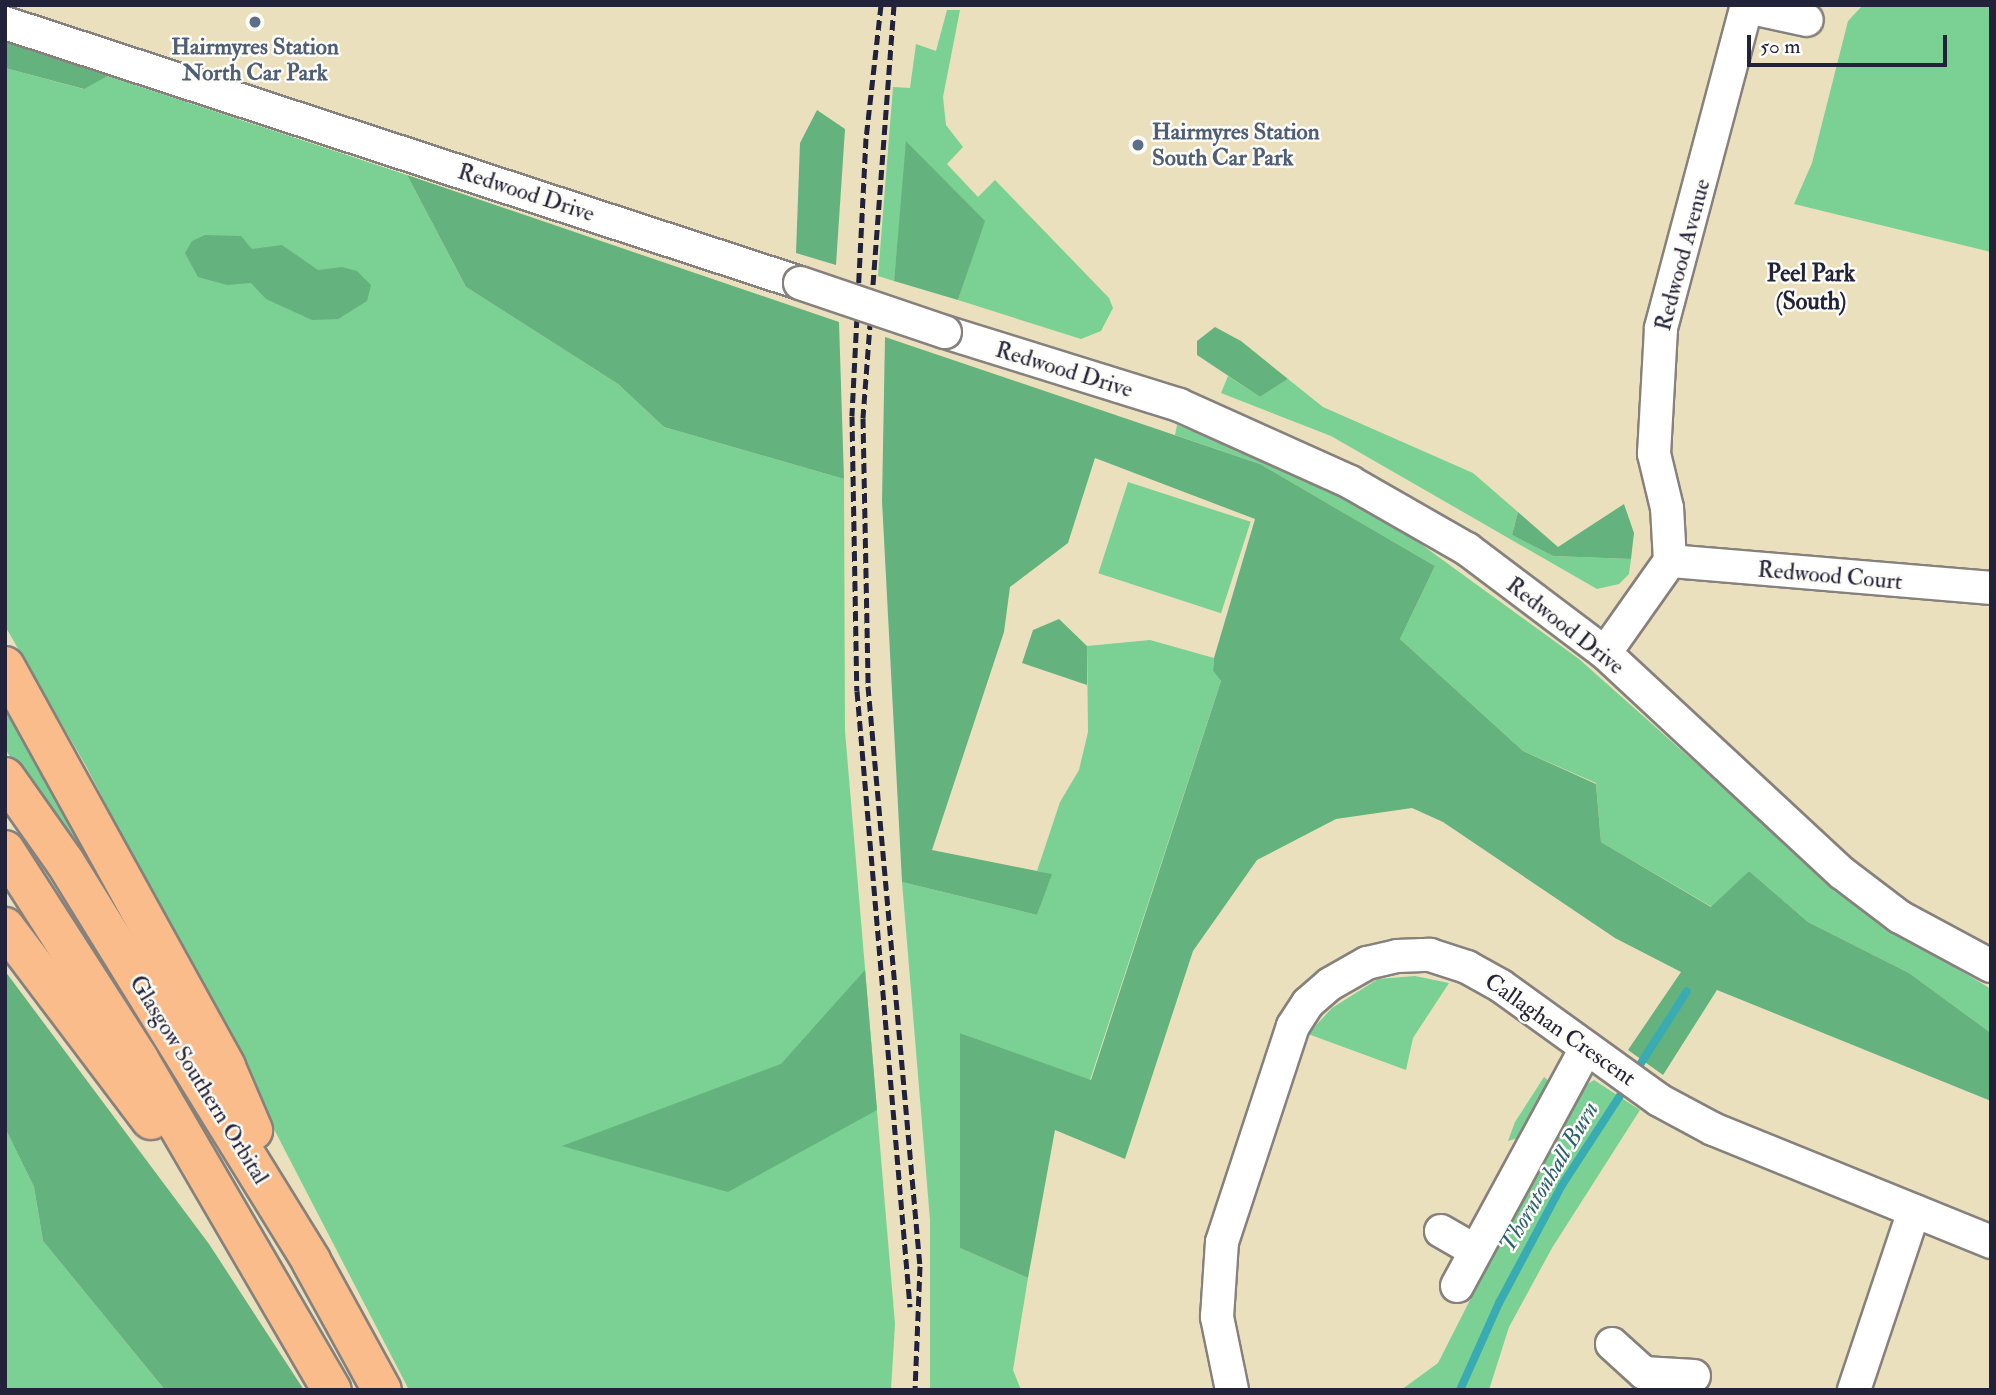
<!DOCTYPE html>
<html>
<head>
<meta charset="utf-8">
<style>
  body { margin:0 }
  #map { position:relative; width:1996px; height:1395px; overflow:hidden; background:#ebe0be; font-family:"IM FELL Double Pica",serif }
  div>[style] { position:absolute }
  .green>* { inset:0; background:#7bd094; transform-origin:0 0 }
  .forest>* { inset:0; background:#64b27e }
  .stream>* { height:8px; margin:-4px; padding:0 4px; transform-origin:4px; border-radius:4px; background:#39abb2 }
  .roads { filter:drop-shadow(2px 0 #86817c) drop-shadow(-2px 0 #86817c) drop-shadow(0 2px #86817c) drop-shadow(0 -2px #86817c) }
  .minor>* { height:32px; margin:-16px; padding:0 16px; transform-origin:16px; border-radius:16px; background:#fff }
  .highway>* { height:38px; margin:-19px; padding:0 19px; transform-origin:19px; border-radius:19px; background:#f9bc8a }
  .rail>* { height:5px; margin-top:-2.5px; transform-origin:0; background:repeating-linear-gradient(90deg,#22223b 0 10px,transparent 0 15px) }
  .bridges { filter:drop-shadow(2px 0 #86817c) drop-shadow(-2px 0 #86817c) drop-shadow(0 2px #86817c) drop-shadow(0 -2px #86817c) }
  .minor-bridge>* { height:32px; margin:-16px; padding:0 16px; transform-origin:16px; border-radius:16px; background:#fff }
  .dots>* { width:19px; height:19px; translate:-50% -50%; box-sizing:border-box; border:4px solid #fdfcf7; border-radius:50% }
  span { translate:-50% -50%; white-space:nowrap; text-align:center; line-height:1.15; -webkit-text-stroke:5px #fdfcf7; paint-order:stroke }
  .service-label { font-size:23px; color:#4e5e75; font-weight:700 }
  .left { translate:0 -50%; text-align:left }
  .street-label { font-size:23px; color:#22223b }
  .neighbourhood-label { font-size:24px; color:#22223b; font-weight:700 }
  .water-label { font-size:24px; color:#2c6071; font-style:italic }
  .frame { position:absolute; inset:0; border:7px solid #22223b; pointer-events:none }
  .scale { position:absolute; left:1747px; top:35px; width:200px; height:32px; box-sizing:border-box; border:4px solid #22223b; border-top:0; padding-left:9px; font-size:21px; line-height:24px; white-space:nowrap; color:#22223b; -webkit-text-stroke:5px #fdfcf7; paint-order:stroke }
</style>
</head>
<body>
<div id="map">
  <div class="green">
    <div style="clip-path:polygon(1863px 5px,1991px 5px,1991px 252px,1794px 204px,1812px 163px,1848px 21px)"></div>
    <div style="clip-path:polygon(947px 10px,960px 10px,943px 97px,946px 125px,963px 147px,947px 164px,978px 197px,995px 180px,1109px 298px,1113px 308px,1101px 331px,1081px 339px,958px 300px,984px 221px,907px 142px,894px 281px,878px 276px,893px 87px,910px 88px,916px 44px,936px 51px)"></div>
    <div style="clip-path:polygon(5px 68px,83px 89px,108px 76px,407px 175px,466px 287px,618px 384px,664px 427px,844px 479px,845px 731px,895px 1324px,891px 1390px,409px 1390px,86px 766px,5px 626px)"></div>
    <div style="clip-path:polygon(1228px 376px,1260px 397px,1288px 379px,1323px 407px,1473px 473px,1518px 512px,1512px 535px,1553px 556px,1631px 559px,1629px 574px,1619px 584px,1597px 589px,1331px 436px,1221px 393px)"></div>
    <div style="clip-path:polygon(1177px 425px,1290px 469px,1396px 526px,1579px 659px,1862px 911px,1991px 989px,1991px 1033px,1909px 973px,1808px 922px,1749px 871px,1712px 907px,1601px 842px,1596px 783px,1523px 751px,1400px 639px,1435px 566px,1260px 464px,1175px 435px)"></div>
    <div style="left:1128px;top:482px;width:129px;height:96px;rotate:18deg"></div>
    <div style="clip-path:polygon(1150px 640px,1214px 658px,1213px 671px,1221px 681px,1090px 1080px,960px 1033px,960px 1248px,1028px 1278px,1013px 1370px,1021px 1390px,930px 1390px,930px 1220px,902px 882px,1037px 915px,1051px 874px,1037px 871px,1060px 802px,1079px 770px,1088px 732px,1087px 646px)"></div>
    <div style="clip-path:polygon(5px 688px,152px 954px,122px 919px,5px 749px)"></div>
    <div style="clip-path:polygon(1415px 976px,1449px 983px,1413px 1038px,1406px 1070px,1308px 1034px,1332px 1008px,1378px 979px)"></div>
    <div style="clip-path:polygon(1544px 1077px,1552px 1084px,1518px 1138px,1508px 1141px,1515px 1122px)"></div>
    <div style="clip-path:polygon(1594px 1080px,1640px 1110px,1552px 1248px,1509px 1327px,1489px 1390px,1401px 1390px,1438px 1363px,1559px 1125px,1583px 1087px)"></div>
    <div style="clip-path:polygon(5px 1128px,34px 1187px,43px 1241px,165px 1390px,5px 1390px)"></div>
  </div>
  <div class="forest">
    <div style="clip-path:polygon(5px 41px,108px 76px,84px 89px,5px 68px)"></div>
    <div style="clip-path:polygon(817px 110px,845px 129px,836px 265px,796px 253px,800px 143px)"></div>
    <div style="clip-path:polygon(906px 141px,985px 221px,958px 300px,894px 281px)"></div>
    <div style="clip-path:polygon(407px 175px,839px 322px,844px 479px,664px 427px,618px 384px,466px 287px)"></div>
    <div style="clip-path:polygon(205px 235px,241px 236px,252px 249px,282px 245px,318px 270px,342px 267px,357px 271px,371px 285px,367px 301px,338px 319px,312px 320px,266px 299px,251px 283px,227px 285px,198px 277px,185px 253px,192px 241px)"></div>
    <div style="clip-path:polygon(1215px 327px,1241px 341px,1288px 379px,1260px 397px,1197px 355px,1197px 341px)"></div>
    <div style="clip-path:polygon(885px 337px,1260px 464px,1435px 566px,1400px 639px,1523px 751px,1596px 784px,1601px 842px,1711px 907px,1749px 871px,1808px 922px,1909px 973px,1991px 1033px,1991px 1101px,1717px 990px,1663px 1075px,1628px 1050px,1681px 972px,1615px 938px,1443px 822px,1412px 808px,1336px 819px,1257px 860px,1193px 951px,1125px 1159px,1055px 1130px,1028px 1278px,960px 1248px,960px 1033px,1091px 1080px,1221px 681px,1213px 671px,1214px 658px,1255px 519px,1095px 458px,1068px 543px,1010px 587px,1004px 632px,932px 850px,1052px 874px,1037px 915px,902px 882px,882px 501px)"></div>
    <div style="clip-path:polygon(1624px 504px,1634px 533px,1631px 559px,1553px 556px,1512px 535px,1518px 512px,1558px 547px)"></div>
    <div style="clip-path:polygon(1059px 619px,1087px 646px,1087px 685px,1022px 663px,1033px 630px)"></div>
    <div style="clip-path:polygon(865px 970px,877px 1110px,728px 1192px,562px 1146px,781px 1064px)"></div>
    <div style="clip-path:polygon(5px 971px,209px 1244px,304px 1390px,165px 1390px,43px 1241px,34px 1187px,5px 1128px)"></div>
  </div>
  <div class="stream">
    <div style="left:1634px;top:1074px;width:98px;rotate:-57.4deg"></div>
    <div style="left:1460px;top:1390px;width:95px;rotate:-65.9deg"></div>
    <div style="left:1499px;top:1303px;width:134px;rotate:-61.9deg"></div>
    <div style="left:1562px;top:1185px;width:119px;rotate:-57deg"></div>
  </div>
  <div class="roads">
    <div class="minor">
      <div style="left:1747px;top:7px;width:61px;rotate:12.2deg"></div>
      <div style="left:5px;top:23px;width:836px;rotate:18.11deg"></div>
      <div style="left:945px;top:332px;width:245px;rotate:17.3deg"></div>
      <div style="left:1179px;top:405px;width:188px;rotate:24.2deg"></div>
      <div style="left:1350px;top:482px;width:135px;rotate:29.8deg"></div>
      <div style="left:1467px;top:549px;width:173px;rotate:37deg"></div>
      <div style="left:1605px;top:653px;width:323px;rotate:42.9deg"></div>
      <div style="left:1842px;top:873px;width:73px;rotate:37.2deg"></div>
      <div style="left:1900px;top:917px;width:103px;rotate:28.3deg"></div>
      <div style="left:1670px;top:561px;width:322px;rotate:4.8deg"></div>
      <div style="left:1605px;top:653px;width:113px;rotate:-54.8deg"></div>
      <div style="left:1670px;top:561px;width:53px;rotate:-93.2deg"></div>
      <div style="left:1667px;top:508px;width:56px;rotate:-103.5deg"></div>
      <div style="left:1654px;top:454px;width:126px;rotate:-86.8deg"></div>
      <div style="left:1661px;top:328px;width:334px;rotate:-75.1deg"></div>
      <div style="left:1441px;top:1231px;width:38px;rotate:30deg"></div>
      <div style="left:1457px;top:1286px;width:271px;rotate:-61.5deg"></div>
      <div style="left:1612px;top:1344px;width:43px;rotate:42.2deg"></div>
      <div style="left:1644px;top:1373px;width:50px;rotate:3.4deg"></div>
      <div style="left:1232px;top:1390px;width:75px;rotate:-101.6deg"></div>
      <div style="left:1217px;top:1317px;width:75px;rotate:-86.2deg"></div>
      <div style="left:1222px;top:1242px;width:227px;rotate:-71.8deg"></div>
      <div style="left:1293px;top:1026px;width:27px;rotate:-57deg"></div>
      <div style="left:1308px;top:1003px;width:29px;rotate:-41deg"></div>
      <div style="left:1330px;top:984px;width:43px;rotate:-29.6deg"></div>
      <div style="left:1367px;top:963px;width:31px;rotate:-13deg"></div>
      <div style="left:1397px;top:956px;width:33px;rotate:-2deg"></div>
      <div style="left:1430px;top:955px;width:39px;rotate:18deg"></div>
      <div style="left:1467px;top:967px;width:39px;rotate:29deg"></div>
      <div style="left:1501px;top:986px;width:195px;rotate:35.8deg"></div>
      <div style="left:1659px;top:1100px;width:61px;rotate:28.2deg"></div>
      <div style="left:1713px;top:1129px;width:300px;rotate:22.1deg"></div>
      <div style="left:1854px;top:1390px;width:189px;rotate:-71.5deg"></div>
    </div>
    <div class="highway">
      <div style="left:5px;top:666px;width:458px;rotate:61.1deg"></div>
      <div style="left:226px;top:1067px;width:69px;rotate:66.8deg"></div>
      <div style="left:5px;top:777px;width:104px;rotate:54.8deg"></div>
      <div style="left:65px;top:862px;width:469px;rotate:58.3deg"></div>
      <div style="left:311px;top:1261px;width:147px;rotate:61.2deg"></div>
      <div style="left:5px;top:850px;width:248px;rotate:57.3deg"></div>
      <div style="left:139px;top:1059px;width:383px;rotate:59.8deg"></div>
      <div style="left:5px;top:927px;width:242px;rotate:52.9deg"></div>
    </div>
  </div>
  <div class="rail">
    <div style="left:881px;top:5px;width:134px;rotate:96.4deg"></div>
    <div style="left:866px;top:138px;width:278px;rotate:92.9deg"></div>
    <div style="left:852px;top:416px;width:275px;rotate:89deg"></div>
    <div style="left:857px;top:691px;width:618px;rotate:85.08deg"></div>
    <div style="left:894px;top:5px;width:414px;rotate:94.3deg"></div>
    <div style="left:863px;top:418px;width:268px;rotate:88.9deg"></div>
    <div style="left:868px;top:686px;width:582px;rotate:84.88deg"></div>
    <div style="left:920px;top:1266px;width:124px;rotate:92.3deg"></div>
  </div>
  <div class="bridges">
    <div class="minor-bridge">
      <div style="left:800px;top:283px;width:153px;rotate:18.7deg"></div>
    </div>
  </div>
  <div class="dots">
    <div style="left:255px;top:22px;background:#5c6f8a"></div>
    <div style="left:1138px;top:145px;background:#5c6f8a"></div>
  </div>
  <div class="service-label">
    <span style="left:255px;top:60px">Hairmyres Station<br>North Car Park</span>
    <span class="left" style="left:1152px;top:145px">Hairmyres Station<br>South Car Park</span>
  </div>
  <div class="street-label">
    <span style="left:526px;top:193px;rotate:18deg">Redwood Drive</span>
    <span style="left:1683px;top:255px;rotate:-75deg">Redwood Avenue</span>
    <span style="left:1064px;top:370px;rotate:17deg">Redwood Drive</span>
    <span style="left:1830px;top:576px;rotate:5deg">Redwood Court</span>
    <span style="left:1565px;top:626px;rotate:38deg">Redwood Drive</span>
    <span style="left:1560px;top:1030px;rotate:35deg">Callaghan Crescent</span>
    <span style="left:199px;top:1080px;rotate:58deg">Glasgow Southern Orbital</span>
  </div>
  <div class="neighbourhood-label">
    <span style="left:1811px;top:288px">Peel Park<br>(South)</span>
  </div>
  <div class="water-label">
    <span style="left:1549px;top:1177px;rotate:-59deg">Thorntonhall Burn</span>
  </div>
  <div class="frame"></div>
  <div class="scale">50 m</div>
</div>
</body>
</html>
